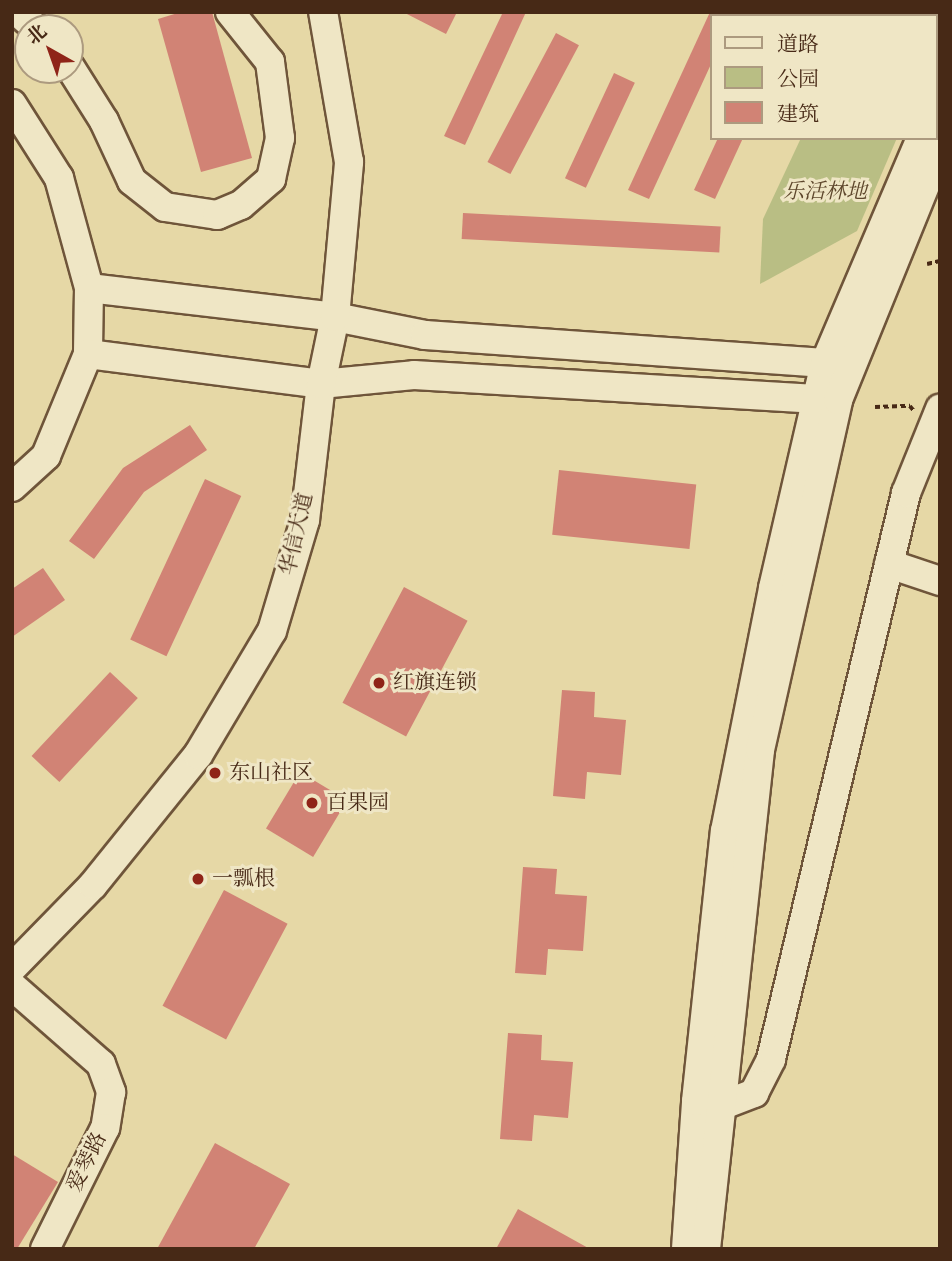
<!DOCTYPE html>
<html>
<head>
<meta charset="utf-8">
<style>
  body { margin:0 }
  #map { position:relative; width:952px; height:1261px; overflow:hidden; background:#e6d8a6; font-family:Cardo,"Noto Serif SC",serif }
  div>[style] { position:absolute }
  .green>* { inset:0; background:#b9be84 }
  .building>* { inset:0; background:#d18375; transform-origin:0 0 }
  .path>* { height:3.5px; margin-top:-1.75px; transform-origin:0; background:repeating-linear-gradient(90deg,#472916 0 5px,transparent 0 8.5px) }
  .roads { filter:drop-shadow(2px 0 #6f553a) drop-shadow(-2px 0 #6f553a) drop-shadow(0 2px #6f553a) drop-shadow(0 -2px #6f553a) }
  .minor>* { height:28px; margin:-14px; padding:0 14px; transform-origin:14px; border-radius:14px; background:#efe6c5 }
  .dots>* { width:19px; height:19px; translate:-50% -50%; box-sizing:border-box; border:4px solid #efe6c5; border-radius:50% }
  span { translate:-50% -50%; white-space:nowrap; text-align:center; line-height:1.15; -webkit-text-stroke:6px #efe6c5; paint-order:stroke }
  .park-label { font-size:21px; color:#5e472c; font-style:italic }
  .street-label { font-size:21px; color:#472916 }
  .poi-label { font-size:21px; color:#472916 }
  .left { translate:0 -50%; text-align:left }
  .frame { position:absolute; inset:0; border:14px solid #472916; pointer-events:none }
  .legend { position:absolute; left:710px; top:14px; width:228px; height:126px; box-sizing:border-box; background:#efe6c5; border:2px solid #ac9a7f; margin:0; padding:9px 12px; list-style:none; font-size:21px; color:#472916 }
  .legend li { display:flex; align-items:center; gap:14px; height:35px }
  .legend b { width:35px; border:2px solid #ac9a7f }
  .north { position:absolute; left:14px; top:14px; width:70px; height:70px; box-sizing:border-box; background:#efe6c5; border:2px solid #ac9a7f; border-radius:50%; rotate:320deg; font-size:19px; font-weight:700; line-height:28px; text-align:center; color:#472916 }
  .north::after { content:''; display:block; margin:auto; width:24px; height:32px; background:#8f2418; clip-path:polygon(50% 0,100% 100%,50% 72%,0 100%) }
</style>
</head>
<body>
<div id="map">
  <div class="green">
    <div style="clip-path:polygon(860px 12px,940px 12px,940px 41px,936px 49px,936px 16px,859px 16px)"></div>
    <div style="clip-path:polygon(801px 138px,897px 138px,857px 231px,760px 284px,763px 219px)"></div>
  </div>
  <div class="building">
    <div style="clip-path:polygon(181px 12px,212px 12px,252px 158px,201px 172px,158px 19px)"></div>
    <div style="clip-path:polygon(403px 12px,457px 12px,446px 34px)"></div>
    <div style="clip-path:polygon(503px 12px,526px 12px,465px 145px,444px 136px)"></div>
    <div style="clip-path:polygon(710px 12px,712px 62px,649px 199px,628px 190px)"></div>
    <div style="left:556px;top:33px;width:26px;height:146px;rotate:28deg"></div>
    <div style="left:614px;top:73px;width:23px;height:116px;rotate:25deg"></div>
    <div style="clip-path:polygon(718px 138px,743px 138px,715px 199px,694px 190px)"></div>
    <div style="left:463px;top:213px;width:258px;height:26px;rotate:3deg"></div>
    <div style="clip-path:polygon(190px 425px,207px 450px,144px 492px,94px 559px,69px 541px,123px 468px)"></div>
    <div style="left:559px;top:470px;width:138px;height:65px;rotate:6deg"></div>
    <div style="left:205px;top:479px;width:40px;height:177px;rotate:25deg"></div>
    <div style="clip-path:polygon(43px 568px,65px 600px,12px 637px,12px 589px)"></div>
    <div style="left:404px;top:587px;width:72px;height:131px;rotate:28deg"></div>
    <div style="left:110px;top:672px;width:38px;height:115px;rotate:43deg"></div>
    <div style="clip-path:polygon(562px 690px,595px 692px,594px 717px,626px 720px,621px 775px,587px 772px,585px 799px,553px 796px)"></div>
    <div style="left:300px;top:772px;width:55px;height:66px;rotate:31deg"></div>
    <div style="clip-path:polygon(523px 867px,557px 869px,555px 894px,587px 896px,583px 951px,548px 949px,546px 975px,515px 973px)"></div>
    <div style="left:224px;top:890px;width:72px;height:131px;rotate:28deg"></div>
    <div style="clip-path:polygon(508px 1033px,542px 1035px,541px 1060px,573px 1062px,568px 1118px,534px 1115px,532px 1141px,500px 1139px)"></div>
    <div style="clip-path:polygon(215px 1143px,290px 1184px,254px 1249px,157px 1249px)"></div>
    <div style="clip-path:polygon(12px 1154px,58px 1182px,17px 1249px,12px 1249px)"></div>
    <div style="clip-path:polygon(518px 1209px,590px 1249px,496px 1249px)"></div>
  </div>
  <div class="path">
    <div style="left:927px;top:264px;width:13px;rotate:-13deg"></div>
    <div style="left:875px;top:407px;width:35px;rotate:-2deg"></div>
    <div style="left:910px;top:406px;width:6px;rotate:51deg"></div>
  </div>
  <div class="roads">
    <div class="minor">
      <div style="left:18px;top:12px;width:24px;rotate:42deg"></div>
      <div style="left:70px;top:67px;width:64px;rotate:57.8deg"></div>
      <div style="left:104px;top:121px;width:66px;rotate:65deg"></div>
      <div style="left:132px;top:181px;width:42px;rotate:38.2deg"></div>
      <div style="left:165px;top:207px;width:53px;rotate:8.7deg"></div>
      <div style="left:217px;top:215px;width:26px;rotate:-23deg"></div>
      <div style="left:241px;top:205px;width:40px;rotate:-41deg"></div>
      <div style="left:271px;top:179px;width:42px;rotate:-77.6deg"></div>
      <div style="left:280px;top:138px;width:77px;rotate:-97.5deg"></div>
      <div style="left:270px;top:62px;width:64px;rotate:-128.7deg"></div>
      <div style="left:936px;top:101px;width:9px;rotate:-63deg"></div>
      <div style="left:12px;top:104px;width:88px;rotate:57.6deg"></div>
      <div style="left:59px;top:178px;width:114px;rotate:74.7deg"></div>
      <div style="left:89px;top:288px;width:66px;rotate:90.9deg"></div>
      <div style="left:88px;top:354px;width:110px;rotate:112.4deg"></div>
      <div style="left:46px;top:456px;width:46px;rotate:137.6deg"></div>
      <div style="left:89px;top:288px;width:248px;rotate:6.7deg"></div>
      <div style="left:335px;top:317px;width:92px;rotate:11.3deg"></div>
      <div style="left:425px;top:335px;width:419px;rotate:4deg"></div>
      <div style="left:88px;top:354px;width:235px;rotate:7.3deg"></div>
      <div style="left:321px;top:384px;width:93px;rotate:-5.5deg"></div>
      <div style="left:414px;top:375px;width:422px;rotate:3.4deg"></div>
      <div style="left:889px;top:564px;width:54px;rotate:18.4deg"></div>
      <div style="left:12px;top:968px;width:116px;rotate:-45.7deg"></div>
      <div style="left:93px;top:885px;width:167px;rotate:-51.1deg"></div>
      <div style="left:198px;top:755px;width:144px;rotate:-59.2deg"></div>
      <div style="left:272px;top:631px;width:116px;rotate:-73.4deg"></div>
      <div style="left:305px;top:520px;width:137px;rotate:-83.3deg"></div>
      <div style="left:321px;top:384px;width:68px;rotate:-78.2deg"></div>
      <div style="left:335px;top:317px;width:156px;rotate:-84.8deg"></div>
      <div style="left:349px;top:162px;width:152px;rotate:-99.8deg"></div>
      <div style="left:12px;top:986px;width:118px;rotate:41.2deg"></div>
      <div style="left:101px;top:1064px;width:30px;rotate:70deg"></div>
      <div style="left:111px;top:1092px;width:36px;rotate:99deg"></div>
      <div style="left:105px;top:1128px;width:135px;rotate:116.4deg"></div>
      <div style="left:718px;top:1107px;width:39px;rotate:-21deg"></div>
      <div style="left:754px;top:1093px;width:38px;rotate:-63deg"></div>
      <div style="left:771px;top:1059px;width:582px;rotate:-76.58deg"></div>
      <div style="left:906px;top:493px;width:91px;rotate:-68deg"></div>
      <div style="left:686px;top:1249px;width:148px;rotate:-86.1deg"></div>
      <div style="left:696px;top:1101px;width:272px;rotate:-83.9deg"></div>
      <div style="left:725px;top:831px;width:248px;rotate:-78.8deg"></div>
      <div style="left:773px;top:588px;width:231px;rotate:-77deg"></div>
      <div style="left:825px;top:363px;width:245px;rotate:-66.9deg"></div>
      <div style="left:706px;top:1249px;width:502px;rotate:-83.82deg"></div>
      <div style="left:760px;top:750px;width:359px;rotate:-77.4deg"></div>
      <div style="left:838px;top:400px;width:271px;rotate:-67.9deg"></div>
    </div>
  </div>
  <div class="dots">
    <div style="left:379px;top:683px;background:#8f2418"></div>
    <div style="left:215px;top:773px;background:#8f2418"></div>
    <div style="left:312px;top:803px;background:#8f2418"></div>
    <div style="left:198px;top:879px;background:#8f2418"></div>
  </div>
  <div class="park-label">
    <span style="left:825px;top:192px">乐活林地</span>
  </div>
  <div class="street-label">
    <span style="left:297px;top:534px;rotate:-77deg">华信大道</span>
    <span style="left:87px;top:1162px;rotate:-64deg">爱琴路</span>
  </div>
  <div class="poi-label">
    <span class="left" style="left:393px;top:683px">红旗连锁</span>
    <span class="left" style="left:229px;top:773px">东山社区</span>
    <span class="left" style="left:326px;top:803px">百果园</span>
    <span class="left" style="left:212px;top:879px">一瓢根</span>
  </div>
  <div class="frame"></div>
  <ul class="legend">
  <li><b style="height:9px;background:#efe6c5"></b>道路</li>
  <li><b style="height:19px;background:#b9be84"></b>公园</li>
  <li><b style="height:19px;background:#d18375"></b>建筑</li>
  </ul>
  <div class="north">北</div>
</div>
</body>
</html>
